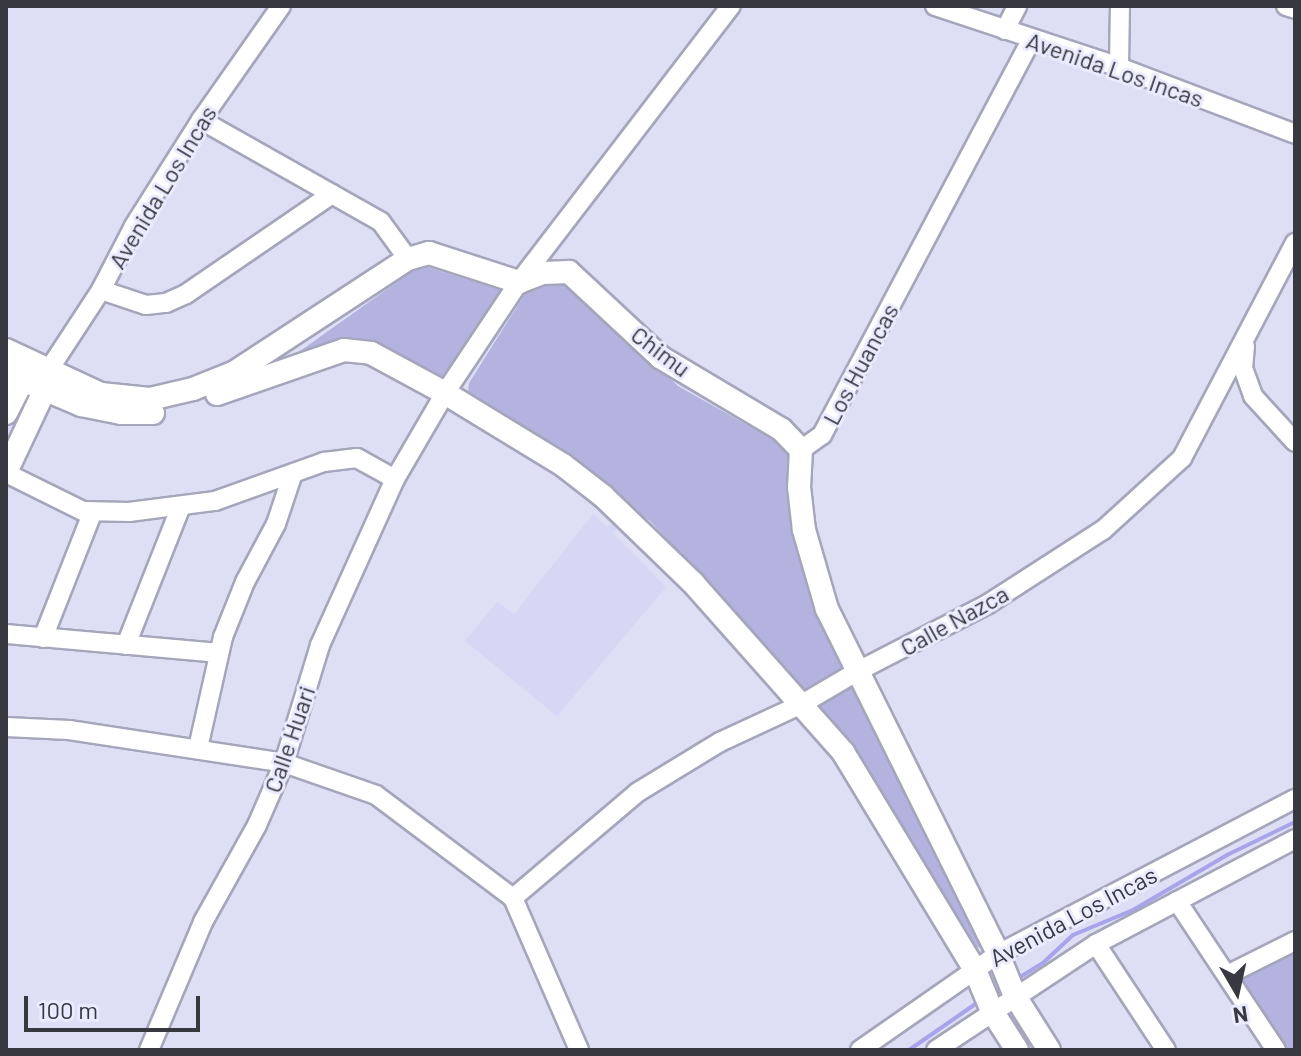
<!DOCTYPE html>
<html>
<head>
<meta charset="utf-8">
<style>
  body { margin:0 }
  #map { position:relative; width:1301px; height:1056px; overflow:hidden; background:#dedef5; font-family:Barlow,sans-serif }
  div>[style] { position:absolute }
  .built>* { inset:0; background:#d6d6f5 }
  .green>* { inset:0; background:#b4b3e0 }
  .stream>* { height:4px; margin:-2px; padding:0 2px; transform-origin:2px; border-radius:2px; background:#a7a4eb }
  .roads { filter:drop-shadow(2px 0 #a5a5bb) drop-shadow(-2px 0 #a5a5bb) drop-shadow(0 2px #a5a5bb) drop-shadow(0 -2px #a5a5bb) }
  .minor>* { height:18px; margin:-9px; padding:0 9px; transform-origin:9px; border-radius:9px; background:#fff }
  .major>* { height:22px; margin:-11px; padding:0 11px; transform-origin:11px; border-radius:11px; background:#fff }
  span { translate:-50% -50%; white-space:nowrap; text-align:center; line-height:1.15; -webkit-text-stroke:6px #ebebff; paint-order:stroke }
  .street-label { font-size:24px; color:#383841 }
  .frame { position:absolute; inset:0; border:8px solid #383841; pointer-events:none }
  .north { position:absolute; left:1197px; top:952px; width:80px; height:80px; -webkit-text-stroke:6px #ebebff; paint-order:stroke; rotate:171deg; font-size:22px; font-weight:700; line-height:32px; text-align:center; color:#383841 }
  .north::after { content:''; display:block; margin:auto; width:28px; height:36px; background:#383841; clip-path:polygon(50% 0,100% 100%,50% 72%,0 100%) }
  .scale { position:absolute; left:24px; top:996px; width:176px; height:36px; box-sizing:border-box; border:4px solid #383841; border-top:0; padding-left:10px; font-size:24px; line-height:28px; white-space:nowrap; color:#383841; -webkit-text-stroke:6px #ebebff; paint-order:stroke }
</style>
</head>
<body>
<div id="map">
  <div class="built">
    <div style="clip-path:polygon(593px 514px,607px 527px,611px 524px,617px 529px,613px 533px,666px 587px,557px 716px,465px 641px,497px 602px,514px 614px)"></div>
  </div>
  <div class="green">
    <div style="clip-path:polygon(421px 265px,504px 291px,445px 379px,377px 344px,286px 361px)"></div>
    <div style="clip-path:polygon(558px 281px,568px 285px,678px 386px,772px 439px,789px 454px,795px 545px,851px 665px,817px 689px,806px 690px,650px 521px,472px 400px,468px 393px,469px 383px,530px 286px)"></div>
    <div style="clip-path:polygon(865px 676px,986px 949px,977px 947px,891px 811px,812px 702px)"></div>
    <div style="clip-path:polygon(1295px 951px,1295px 1050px,1283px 1050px,1236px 978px)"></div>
  </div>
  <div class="stream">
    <div style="left:1017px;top:979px;width:31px;rotate:-32deg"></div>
    <div style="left:1043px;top:963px;width:41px;rotate:-43deg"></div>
    <div style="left:1073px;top:935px;width:65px;rotate:-22.6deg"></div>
    <div style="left:1133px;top:910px;width:109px;rotate:-30.3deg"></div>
    <div style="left:1227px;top:855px;width:76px;rotate:-25.9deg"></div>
    <div style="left:909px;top:1050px;width:83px;rotate:-34.7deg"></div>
  </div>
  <div class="roads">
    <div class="minor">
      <div style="left:935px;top:6px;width:194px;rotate:18.3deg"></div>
      <div style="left:1119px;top:67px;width:188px;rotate:20.8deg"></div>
      <div style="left:1286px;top:6px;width:9px;rotate:18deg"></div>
      <div style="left:1005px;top:30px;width:27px;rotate:-63deg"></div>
      <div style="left:1119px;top:67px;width:61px;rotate:-89.1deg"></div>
      <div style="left:201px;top:120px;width:207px;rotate:29.5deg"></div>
      <div style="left:381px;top:222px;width:46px;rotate:53.9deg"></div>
      <div style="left:101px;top:290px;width:47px;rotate:18.4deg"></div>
      <div style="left:146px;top:305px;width:20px;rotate:-6deg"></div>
      <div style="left:166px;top:303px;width:22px;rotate:-24deg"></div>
      <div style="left:186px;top:294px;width:177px;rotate:-34.4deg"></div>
      <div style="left:1245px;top:346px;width:22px;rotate:95deg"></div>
      <div style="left:1243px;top:368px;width:30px;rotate:70deg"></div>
      <div style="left:1253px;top:396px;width:62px;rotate:47.6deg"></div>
      <div style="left:46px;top:382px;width:11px;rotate:-80deg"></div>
      <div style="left:48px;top:371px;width:97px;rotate:-56.8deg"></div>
      <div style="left:101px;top:290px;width:72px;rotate:-62.7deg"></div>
      <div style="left:134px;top:226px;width:125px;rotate:-57.7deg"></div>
      <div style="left:201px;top:120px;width:139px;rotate:-54.9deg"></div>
      <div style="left:801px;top:450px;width:26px;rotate:-36deg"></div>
      <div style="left:822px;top:435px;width:446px;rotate:-62.1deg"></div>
      <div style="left:6px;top:473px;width:86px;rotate:26.3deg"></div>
      <div style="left:83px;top:511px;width:46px;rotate:1.2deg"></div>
      <div style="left:129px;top:512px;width:87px;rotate:-7.3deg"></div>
      <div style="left:215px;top:501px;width:116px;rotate:-19.7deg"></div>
      <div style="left:324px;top:462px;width:33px;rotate:-7deg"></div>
      <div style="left:357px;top:458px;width:43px;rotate:28.9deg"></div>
      <div style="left:6px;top:634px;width:214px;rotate:5.1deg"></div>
      <div style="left:43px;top:638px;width:136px;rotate:-68.5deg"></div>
      <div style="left:126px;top:645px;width:149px;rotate:-68.4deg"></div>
      <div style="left:6px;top:727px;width:63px;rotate:2.7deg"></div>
      <div style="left:69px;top:730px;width:218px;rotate:8.7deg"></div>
      <div style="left:284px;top:763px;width:97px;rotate:19.2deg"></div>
      <div style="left:376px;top:795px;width:171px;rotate:36.9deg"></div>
      <div style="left:513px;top:898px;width:166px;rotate:66.5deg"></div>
      <div style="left:198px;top:748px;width:114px;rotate:-77.3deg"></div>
      <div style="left:223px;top:637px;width:59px;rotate:-68.2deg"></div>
      <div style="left:245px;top:582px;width:66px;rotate:-61.9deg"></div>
      <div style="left:276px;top:524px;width:51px;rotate:-71.6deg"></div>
      <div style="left:513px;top:898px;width:164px;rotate:-40.3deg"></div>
      <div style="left:638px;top:792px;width:96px;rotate:-31.4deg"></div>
      <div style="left:720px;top:742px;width:90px;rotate:-24.9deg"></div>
      <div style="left:802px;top:704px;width:65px;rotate:-30.5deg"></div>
      <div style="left:858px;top:671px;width:146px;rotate:-27.3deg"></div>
      <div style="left:988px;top:604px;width:137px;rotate:-32.8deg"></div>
      <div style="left:1103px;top:530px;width:107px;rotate:-42.3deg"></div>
      <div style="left:1182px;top:458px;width:243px;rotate:-62.3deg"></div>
      <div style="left:1177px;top:901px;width:179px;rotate:56.4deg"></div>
      <div style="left:1096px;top:944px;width:127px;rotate:56.6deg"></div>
      <div style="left:1227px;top:975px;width:76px;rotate:-26.6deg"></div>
      <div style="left:149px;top:1050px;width:139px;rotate:-67.1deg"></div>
      <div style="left:203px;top:922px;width:111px;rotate:-60.9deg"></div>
      <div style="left:257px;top:825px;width:68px;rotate:-66.5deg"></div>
      <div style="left:284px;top:763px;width:123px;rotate:-73deg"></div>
      <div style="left:320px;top:645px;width:182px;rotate:-65.7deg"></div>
      <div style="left:395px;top:479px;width:99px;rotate:-59.8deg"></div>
      <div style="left:445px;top:393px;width:133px;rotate:-56.3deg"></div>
      <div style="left:519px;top:282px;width:348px;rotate:-52.5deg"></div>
      <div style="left:860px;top:1050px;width:168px;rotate:-34.8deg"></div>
      <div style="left:998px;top:954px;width:335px;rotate:-27.6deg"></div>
      <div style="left:936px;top:1050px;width:192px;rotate:-33.5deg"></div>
      <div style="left:1096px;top:944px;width:225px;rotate:-27.8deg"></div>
    </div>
    <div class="major">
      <div style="left:6px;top:350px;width:105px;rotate:24.9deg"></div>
      <div style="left:101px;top:394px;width:49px;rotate:5.8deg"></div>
      <div style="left:150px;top:399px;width:44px;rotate:-13.1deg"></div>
      <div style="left:193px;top:389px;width:45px;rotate:-22deg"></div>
      <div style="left:235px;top:372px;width:207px;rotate:-33.2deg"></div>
      <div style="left:408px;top:259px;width:22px;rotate:-16deg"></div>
      <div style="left:429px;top:253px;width:95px;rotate:17.9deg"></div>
      <div style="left:519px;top:282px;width:26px;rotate:-21deg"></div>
      <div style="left:543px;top:273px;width:26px;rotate:-2deg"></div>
      <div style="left:569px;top:272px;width:125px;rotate:43deg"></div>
      <div style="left:660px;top:357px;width:141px;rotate:30.8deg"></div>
      <div style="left:781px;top:429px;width:29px;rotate:46deg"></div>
      <div style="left:801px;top:450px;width:37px;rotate:93deg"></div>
      <div style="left:799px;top:487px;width:43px;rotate:83.4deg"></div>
      <div style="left:804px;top:530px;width:82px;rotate:73.8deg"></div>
      <div style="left:827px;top:609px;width:385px;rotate:63.6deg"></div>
      <div style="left:998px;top:954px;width:45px;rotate:68deg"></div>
      <div style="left:1015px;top:996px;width:64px;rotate:57.8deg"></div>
      <div style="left:6px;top:373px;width:82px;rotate:23.1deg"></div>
      <div style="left:81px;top:405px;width:41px;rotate:11.3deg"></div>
      <div style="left:121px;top:413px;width:32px"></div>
      <div style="left:217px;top:394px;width:134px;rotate:-19.1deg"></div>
      <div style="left:344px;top:350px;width:27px;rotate:6deg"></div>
      <div style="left:371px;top:353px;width:84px;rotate:28.4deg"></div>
      <div style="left:445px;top:393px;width:138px;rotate:31.4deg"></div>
      <div style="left:563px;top:465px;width:51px;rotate:37.8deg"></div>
      <div style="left:603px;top:496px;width:125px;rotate:44deg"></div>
      <div style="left:693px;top:583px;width:226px;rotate:48.4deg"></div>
      <div style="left:843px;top:752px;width:255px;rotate:58.8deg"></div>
      <div style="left:975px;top:970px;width:44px;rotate:67.5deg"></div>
      <div style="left:992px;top:1011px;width:46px;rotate:57.3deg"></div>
      <div style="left:6px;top:413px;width:36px;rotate:-63deg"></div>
      <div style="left:22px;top:381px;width:15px;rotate:-20deg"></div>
      <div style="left:6px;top:472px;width:92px;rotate:-64.8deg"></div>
    </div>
  </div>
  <div class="street-label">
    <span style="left:1115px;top:69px;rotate:19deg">Avenida Los Incas</span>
    <span style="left:162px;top:187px;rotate:-59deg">Avenida Los Incas</span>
    <span style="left:661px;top:351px;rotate:37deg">Chimu</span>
    <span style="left:860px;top:364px;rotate:-62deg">Los Huancas</span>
    <span style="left:954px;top:620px;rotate:-29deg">Calle Nazca</span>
    <span style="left:289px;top:739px;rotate:-71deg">Calle Huari</span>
    <span style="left:1073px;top:916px;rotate:-28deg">Avenida Los Incas</span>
  </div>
  <div class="frame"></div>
  <div class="north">N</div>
  <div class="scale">100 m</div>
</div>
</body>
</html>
